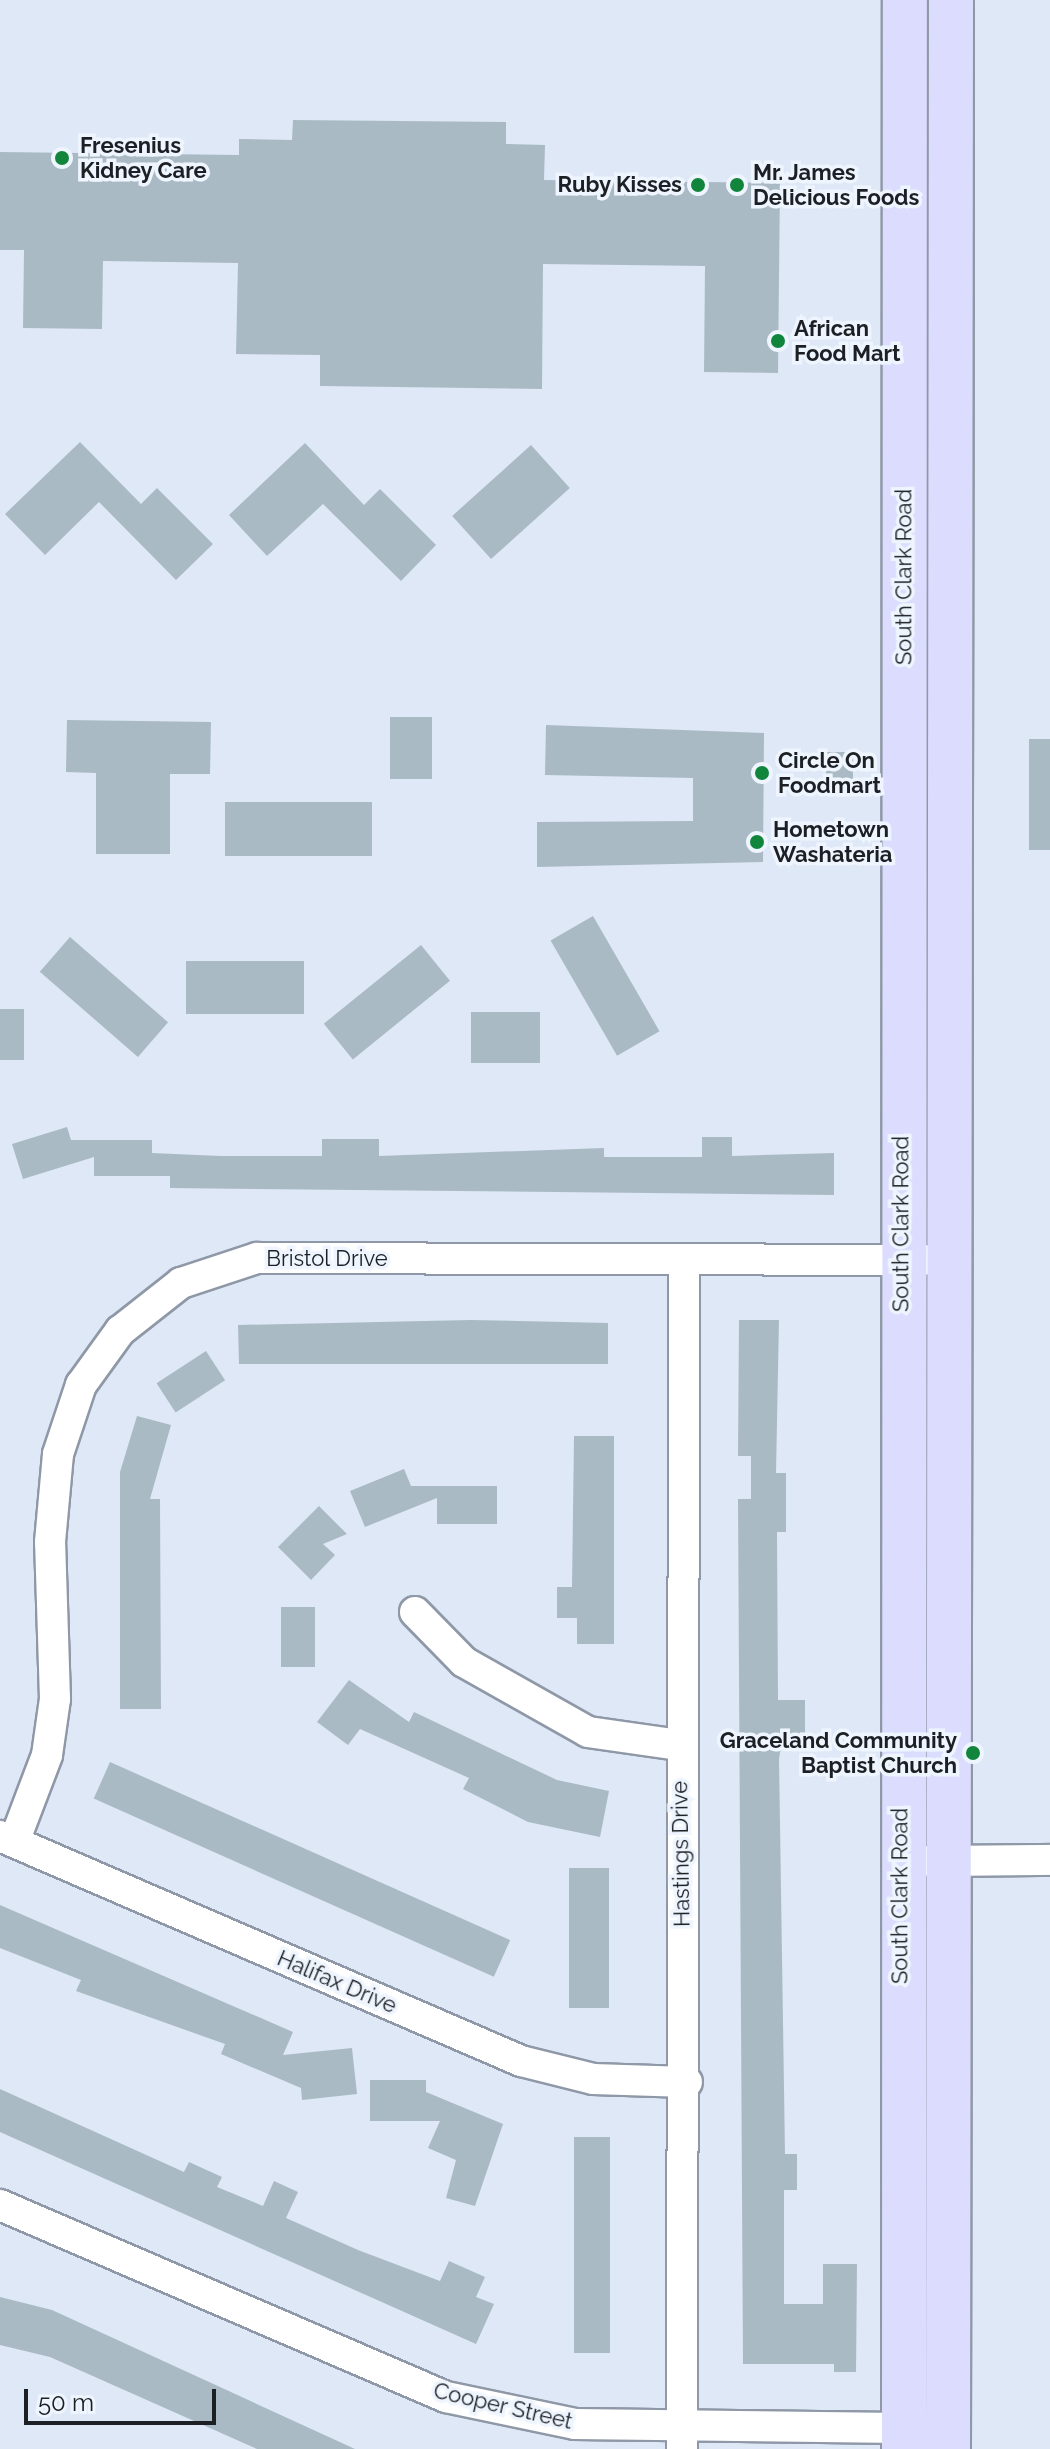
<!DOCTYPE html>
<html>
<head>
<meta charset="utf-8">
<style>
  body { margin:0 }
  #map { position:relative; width:1050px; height:2449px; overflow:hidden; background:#dee8f7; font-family:Raleway,sans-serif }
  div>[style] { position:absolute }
  .building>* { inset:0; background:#aabac4; transform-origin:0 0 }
  .roads { filter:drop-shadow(2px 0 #8f98a6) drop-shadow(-2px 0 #8f98a6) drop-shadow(0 2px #8f98a6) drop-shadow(0 -2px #8f98a6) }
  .street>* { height:30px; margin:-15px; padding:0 15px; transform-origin:15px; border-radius:15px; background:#fff }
  .secondary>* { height:44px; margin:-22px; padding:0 22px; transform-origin:22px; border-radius:22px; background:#dbdcfe }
  .dots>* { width:22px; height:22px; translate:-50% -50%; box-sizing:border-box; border:4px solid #eff5fe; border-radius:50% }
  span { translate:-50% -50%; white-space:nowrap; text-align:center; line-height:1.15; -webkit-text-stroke:7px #eff5fe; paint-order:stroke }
  .poi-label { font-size:22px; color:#1c2025; font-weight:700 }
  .left { translate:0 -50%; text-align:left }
  .right { translate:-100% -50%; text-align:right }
  .street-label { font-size:22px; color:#1c2025 }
  .scale { position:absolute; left:24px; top:2389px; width:192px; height:36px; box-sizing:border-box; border:4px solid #1c2025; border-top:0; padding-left:10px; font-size:24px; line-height:28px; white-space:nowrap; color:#1c2025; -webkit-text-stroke:6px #eff5fe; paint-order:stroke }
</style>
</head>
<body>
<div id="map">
  <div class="building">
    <div style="clip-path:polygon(293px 120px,506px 122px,506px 144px,545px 145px,544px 180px,780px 183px,778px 373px,704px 372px,705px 266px,543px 264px,542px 389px,320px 386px,320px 355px,236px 354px,238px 263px,103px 261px,102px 329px,23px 328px,24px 250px,0 250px,0 152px,239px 155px,239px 139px,292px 140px)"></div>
    <div style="clip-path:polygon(80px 442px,141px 504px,157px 488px,213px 544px,176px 580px,99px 502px,45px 555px,5px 514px)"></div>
    <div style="clip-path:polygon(305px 443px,364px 505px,380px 489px,436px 545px,401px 581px,323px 504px,267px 556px,229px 515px)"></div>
    <div style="left:531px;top:445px;width:58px;height:106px;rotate:48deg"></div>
    <div style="left:390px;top:717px;width:42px;height:62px"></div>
    <div style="clip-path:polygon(67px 720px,211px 722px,210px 774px,170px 774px,170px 854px,96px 854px,96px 773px,66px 772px)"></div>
    <div style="clip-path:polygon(546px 725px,764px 733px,763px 862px,537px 867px,537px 822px,693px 821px,693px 778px,545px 775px)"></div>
    <div style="left:1029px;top:739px;width:21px;height:111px"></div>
    <div style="left:826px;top:752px;width:27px;height:36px"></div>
    <div style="left:225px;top:802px;width:147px;height:54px"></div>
    <div style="left:593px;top:916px;width:133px;height:49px;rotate:60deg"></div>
    <div style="left:70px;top:937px;width:130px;height:46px;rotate:41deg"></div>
    <div style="left:421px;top:945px;width:46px;height:125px;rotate:51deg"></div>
    <div style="left:186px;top:961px;width:118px;height:53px"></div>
    <div style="left:0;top:1009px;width:24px;height:51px"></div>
    <div style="left:471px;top:1012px;width:69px;height:51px"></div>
    <div style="clip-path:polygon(67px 1127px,71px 1140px,152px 1140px,152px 1153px,220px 1156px,322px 1156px,322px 1139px,379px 1139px,379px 1156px,604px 1148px,604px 1157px,702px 1157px,702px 1137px,732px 1137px,732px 1156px,834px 1153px,834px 1195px,170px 1188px,170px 1176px,94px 1176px,94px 1157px,23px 1179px,12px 1144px)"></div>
    <div style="clip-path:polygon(470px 1320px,608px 1323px,608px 1364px,239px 1364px,238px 1325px)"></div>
    <div style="clip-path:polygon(739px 1320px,779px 1320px,776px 1473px,786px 1473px,786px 1532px,777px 1532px,778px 1700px,805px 1700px,805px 1740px,782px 1740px,779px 1759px,785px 2154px,797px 2154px,797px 2190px,784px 2190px,784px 2304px,823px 2304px,823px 2264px,857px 2264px,856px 2372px,834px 2372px,834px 2364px,743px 2364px,738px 1499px,751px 1499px,751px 1456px,738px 1456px)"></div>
    <div style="left:206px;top:1351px;width:35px;height:59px;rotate:57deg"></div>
    <div style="clip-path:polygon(137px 1416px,171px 1425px,150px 1499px,160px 1499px,161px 1709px,120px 1709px,120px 1472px)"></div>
    <div style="clip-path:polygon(574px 1436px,614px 1436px,614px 1644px,577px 1644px,577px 1618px,557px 1618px,557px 1587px,572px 1587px)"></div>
    <div style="clip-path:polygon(404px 1469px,411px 1486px,497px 1486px,497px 1524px,437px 1524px,437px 1498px,365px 1527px,350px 1491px)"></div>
    <div style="clip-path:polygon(319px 1506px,347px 1534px,323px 1544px,335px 1555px,311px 1580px,278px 1547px)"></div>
    <div style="left:281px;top:1607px;width:34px;height:60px"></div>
    <div style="clip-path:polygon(349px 1680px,409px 1722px,414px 1712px,557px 1780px,609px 1791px,600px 1837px,528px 1822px,463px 1789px,469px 1778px,360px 1729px,348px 1745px,317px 1722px)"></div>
    <div style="left:110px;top:1762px;width:438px;height:40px;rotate:24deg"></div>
    <div style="left:569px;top:1868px;width:40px;height:140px"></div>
    <div style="clip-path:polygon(0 1905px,293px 2032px,283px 2055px,352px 2048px,357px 2094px,302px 2100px,301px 2088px,221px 2054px,225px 2044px,76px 1991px,81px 1980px,0 1948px)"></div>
    <div style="clip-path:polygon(370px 2080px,426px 2080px,426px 2092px,503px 2124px,475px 2206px,446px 2198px,456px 2160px,428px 2148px,440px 2121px,370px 2121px)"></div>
    <div style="clip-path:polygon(0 2089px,184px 2172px,189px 2162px,222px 2177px,217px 2187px,263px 2206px,274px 2181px,298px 2192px,286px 2218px,358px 2250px,440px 2281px,449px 2261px,485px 2277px,476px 2297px,494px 2304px,476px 2344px,0 2132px)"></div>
    <div style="left:574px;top:2137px;width:36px;height:216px"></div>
    <div style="clip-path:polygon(0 2297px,52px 2310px,355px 2449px,257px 2449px,50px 2357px,0 2345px)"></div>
  </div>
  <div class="roads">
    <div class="street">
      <div style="left:415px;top:1612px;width:70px;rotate:45.6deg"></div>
      <div style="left:464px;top:1662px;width:142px;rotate:29.4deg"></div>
      <div style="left:588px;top:1732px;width:92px;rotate:8.1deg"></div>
      <div style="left:0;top:1836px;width:568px;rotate:23.36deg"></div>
      <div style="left:521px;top:2061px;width:74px;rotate:14deg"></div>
      <div style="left:593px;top:2079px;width:94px;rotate:1.8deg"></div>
      <div style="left:14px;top:1842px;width:93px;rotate:-69.2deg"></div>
      <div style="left:47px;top:1755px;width:57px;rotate:-81.9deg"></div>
      <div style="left:55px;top:1699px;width:157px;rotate:-91.8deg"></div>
      <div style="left:50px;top:1542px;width:88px;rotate:-84.8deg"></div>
      <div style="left:58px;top:1454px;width:73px;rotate:-71.6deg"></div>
      <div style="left:81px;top:1385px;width:67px;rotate:-54.2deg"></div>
      <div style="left:120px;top:1331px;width:78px;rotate:-38.2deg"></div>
      <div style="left:181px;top:1283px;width:80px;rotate:-18.2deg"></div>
      <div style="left:257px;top:1258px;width:667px;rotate:0.17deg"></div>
      <div style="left:929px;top:1861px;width:121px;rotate:-0.5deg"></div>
      <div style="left:0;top:2205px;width:486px;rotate:23.3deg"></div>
      <div style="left:446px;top:2397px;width:132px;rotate:11.8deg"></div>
      <div style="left:575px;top:2424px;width:347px;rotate:0.7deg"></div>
      <div style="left:682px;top:2449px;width:1190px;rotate:-89.9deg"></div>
    </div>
    <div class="secondary">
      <div style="left:904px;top:2449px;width:2449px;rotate:-89.98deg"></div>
      <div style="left:948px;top:2449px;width:2449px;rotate:-89.93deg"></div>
    </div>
  </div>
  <div class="dots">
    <div style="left:62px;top:158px;background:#12853d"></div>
    <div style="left:698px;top:185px;background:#12853d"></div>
    <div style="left:737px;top:185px;background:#12853d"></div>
    <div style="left:778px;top:341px;background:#12853d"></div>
    <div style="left:762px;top:773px;background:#12853d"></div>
    <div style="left:757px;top:842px;background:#12853d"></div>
    <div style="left:973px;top:1753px;background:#12853d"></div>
  </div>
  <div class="poi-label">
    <span class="left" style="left:80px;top:158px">Fresenius<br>Kidney Care</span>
    <span class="left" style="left:753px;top:185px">Mr. James<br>Delicious Foods</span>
    <span class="right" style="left:682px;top:185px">Ruby Kisses</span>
    <span class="left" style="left:794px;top:341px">African<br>Food Mart</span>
    <span class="left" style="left:778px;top:773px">Circle On<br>Foodmart</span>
    <span class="left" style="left:773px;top:842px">Hometown<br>Washateria</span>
    <span class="right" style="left:957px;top:1753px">Graceland Community<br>Baptist Church</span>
  </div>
  <div class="street-label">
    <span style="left:904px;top:577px;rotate:-90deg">South Clark Road</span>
    <span style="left:901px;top:1224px;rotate:-90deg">South Clark Road</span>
    <span style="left:327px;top:1259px">Bristol Drive</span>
    <span style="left:681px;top:1854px;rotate:-91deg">Hastings Drive</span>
    <span style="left:900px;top:1896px;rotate:-90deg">South Clark Road</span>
    <span style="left:337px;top:1982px;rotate:23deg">Halifax Drive</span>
    <span style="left:503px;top:2406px;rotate:13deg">Cooper Street</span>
  </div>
  <div class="scale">50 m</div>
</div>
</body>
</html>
